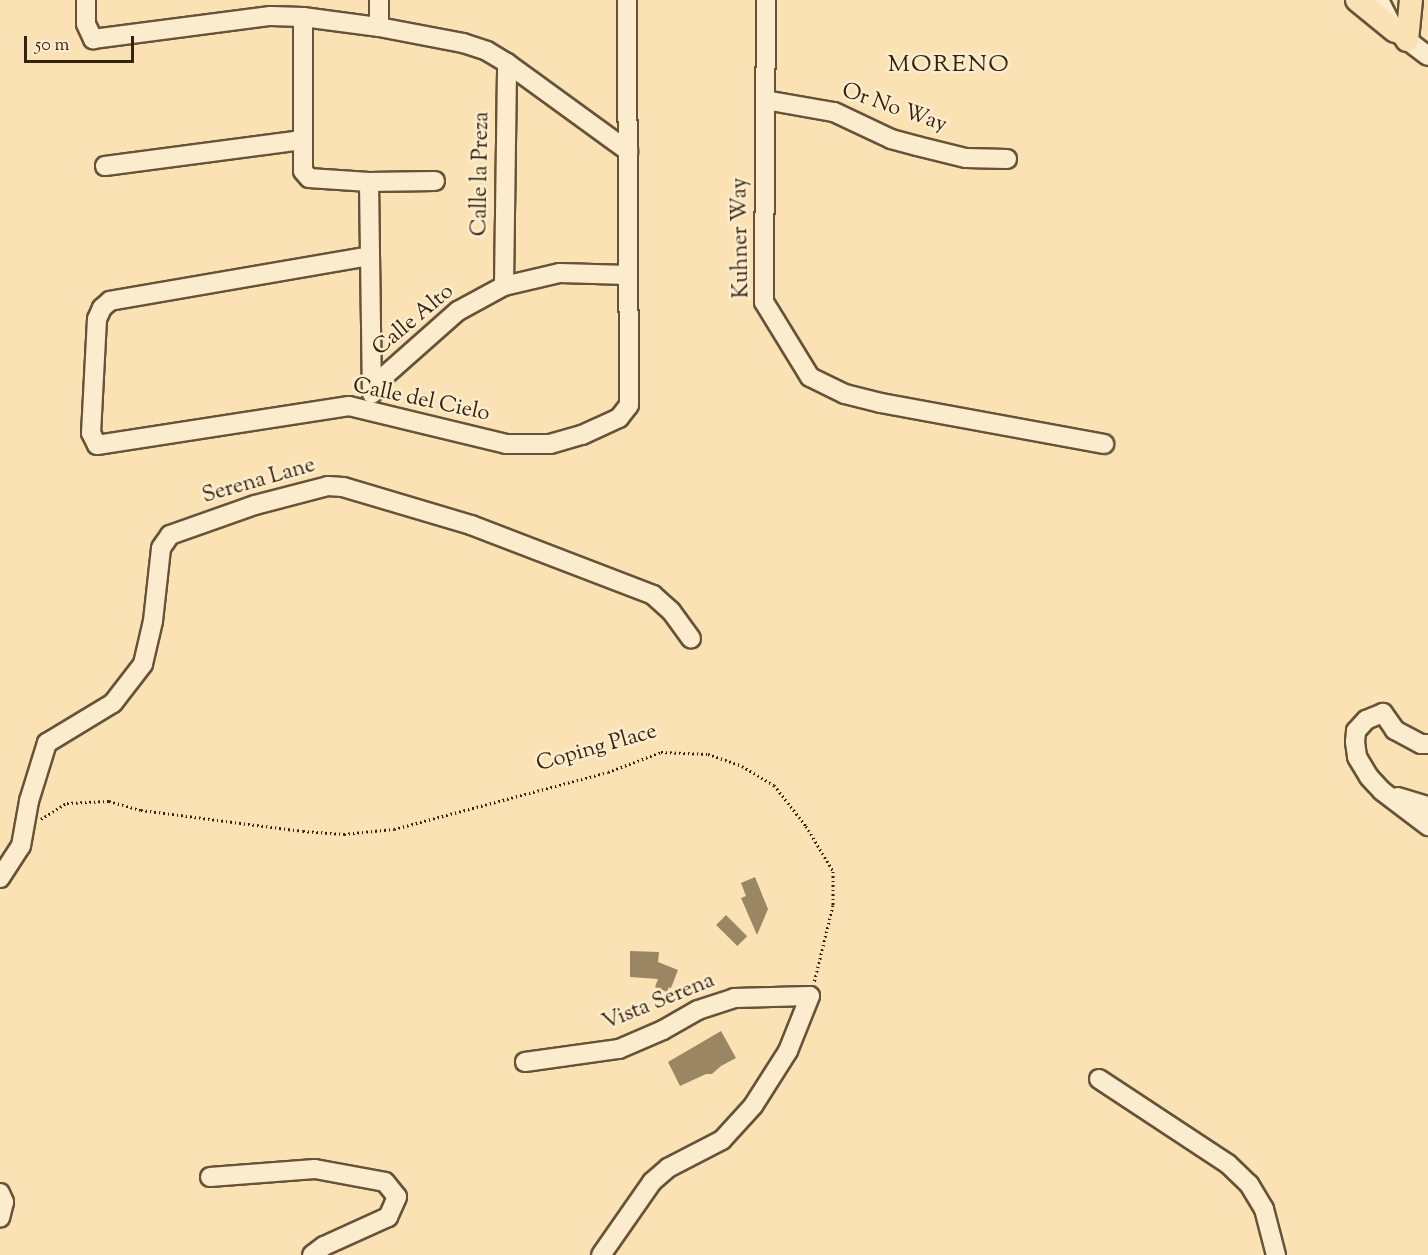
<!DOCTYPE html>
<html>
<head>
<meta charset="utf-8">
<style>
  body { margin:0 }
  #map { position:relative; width:1428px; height:1255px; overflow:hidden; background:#fbe2b4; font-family:"Sorts Mill Goudy",serif }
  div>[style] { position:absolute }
  .building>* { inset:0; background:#9b8664; transform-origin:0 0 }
  .path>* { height:3px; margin-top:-1.5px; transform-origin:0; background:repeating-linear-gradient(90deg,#34230e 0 1.5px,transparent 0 4.5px) }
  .roads { filter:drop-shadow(2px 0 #665338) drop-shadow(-2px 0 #665338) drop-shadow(0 2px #665338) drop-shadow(0 -2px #665338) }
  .minor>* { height:18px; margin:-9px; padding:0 9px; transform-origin:9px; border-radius:9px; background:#fcecce }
  .major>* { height:22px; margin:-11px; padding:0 11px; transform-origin:11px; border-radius:11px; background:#fbe2b4 }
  span { translate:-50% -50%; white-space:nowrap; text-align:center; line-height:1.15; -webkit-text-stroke:5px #fcecce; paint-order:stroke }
  .street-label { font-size:22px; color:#34230e }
  .neighbourhood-label { font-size:24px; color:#34230e; letter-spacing:1.5px }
  .scale { position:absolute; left:24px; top:36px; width:110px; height:27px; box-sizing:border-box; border:3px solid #34230e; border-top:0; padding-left:8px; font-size:18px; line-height:21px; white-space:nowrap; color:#34230e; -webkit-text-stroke:4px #fcecce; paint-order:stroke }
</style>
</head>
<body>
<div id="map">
  <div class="building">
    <div style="clip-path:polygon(755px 877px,768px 909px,757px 935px,741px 898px,746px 896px,741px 883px)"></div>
    <div style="left:726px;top:915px;width:30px;height:14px;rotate:45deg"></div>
    <div style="clip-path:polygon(630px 951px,659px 952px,658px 962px,678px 970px,671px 988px,669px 987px,667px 992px,655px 987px,658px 979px,630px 977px)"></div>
    <div style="clip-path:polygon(721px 1031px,736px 1058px,721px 1066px,712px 1074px,706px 1074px,680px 1086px,668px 1062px)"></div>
  </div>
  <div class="path">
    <div style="left:41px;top:819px;width:31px;rotate:-32deg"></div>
    <div style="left:67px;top:803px;width:42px;rotate:-2.7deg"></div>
    <div style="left:109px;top:801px;width:33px;rotate:16deg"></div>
    <div style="left:141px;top:810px;width:163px;rotate:7.4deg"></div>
    <div style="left:303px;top:831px;width:41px;rotate:4.2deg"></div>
    <div style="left:344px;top:834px;width:50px;rotate:-5.7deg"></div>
    <div style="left:394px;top:829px;width:221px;rotate:-14.9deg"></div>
    <div style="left:608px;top:772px;width:57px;rotate:-20.7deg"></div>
    <div style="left:661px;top:752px;width:47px;rotate:2.4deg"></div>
    <div style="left:708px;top:754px;width:36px;rotate:19deg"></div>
    <div style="left:742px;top:766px;width:37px;rotate:31deg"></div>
    <div style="left:774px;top:785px;width:52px;rotate:52deg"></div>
    <div style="left:806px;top:826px;width:52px;rotate:59deg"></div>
    <div style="left:833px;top:871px;width:34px;rotate:90deg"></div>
    <div style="left:833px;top:905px;width:80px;rotate:103.7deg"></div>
  </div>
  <div class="roads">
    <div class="minor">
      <div style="left:86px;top:0;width:24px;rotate:90deg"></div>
      <div style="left:86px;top:24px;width:17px;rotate:65deg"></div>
      <div style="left:93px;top:39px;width:179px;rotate:-7.4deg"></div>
      <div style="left:271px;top:16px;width:32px;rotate:2deg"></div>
      <div style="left:303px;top:17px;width:77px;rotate:7.5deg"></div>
      <div style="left:379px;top:27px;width:86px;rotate:10.8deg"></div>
      <div style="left:463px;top:43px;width:25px;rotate:18deg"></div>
      <div style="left:487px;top:51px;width:23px;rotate:31deg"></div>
      <div style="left:507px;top:63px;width:150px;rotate:36deg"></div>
      <div style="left:766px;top:0;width:302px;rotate:90.4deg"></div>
      <div style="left:764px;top:302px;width:88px;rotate:58.5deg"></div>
      <div style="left:810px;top:377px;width:39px;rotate:26deg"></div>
      <div style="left:845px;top:394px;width:37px;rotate:14deg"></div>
      <div style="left:881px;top:403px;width:227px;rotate:10.4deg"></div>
      <div style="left:1379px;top:0;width:35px;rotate:63deg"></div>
      <div style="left:1395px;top:31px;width:41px;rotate:37.1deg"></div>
      <div style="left:303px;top:17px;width:154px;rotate:90deg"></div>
      <div style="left:303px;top:171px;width:9px;rotate:49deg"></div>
      <div style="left:309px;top:178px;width:60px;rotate:3.8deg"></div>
      <div style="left:369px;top:182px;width:66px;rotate:-0.9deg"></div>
      <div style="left:379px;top:27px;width:27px;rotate:-90deg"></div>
      <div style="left:765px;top:100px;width:70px;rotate:9.9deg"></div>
      <div style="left:834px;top:112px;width:63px;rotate:25.3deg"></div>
      <div style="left:891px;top:139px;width:27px;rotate:15deg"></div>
      <div style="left:917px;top:146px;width:50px;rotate:13.8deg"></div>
      <div style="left:966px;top:158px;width:41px;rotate:1.4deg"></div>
      <div style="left:105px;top:166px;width:199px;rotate:-7.5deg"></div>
      <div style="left:369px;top:182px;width:212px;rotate:89.2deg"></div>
      <div style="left:370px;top:256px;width:264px;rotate:170.2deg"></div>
      <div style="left:110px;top:301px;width:11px;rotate:139deg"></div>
      <div style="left:102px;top:308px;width:12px;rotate:114deg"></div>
      <div style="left:97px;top:319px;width:114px;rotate:93deg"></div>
      <div style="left:91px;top:433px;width:13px;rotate:63deg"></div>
      <div style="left:97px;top:445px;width:255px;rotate:-8.8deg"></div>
      <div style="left:349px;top:406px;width:162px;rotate:13.6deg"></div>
      <div style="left:506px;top:444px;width:44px"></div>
      <div style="left:550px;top:444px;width:33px;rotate:-16deg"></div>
      <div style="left:582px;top:435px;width:41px;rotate:-24.7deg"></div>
      <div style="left:619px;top:418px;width:16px;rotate:-52deg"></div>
      <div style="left:629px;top:405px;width:405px;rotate:-90.3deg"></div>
      <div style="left:504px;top:286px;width:223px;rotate:-89.2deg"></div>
      <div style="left:372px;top:387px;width:115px;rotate:-41.5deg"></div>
      <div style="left:458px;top:311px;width:52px;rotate:-28.5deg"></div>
      <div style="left:504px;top:286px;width:57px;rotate:-13.1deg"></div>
      <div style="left:560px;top:273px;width:68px;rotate:1.7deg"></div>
      <div style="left:1428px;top:744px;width:7px;rotate:180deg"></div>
      <div style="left:1421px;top:744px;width:30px;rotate:-152deg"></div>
      <div style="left:1395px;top:730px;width:21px;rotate:-125deg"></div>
      <div style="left:1383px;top:713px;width:18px;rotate:158deg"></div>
      <div style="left:1366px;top:720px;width:15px;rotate:132deg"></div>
      <div style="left:1356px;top:731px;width:11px;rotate:95deg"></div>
      <div style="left:1355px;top:742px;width:15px;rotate:82deg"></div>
      <div style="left:1357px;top:757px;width:23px;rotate:59deg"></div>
      <div style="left:1369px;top:777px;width:19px;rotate:47deg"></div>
      <div style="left:1382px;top:791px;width:58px;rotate:37.3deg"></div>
      <div style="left:1398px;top:797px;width:31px;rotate:17deg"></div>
      <div style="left:0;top:878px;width:38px;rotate:-57deg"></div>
      <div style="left:21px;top:846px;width:46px;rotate:-79.9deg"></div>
      <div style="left:29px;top:801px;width:61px;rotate:-72.8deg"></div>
      <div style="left:47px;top:743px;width:77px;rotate:-31.2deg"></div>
      <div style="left:113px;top:703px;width:49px;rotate:-52.4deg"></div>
      <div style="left:143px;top:664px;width:44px;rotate:-76.9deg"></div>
      <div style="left:153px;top:621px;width:73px;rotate:-83.7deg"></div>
      <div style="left:161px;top:548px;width:16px;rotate:-55deg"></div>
      <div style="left:170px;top:535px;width:90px;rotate:-19.4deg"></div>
      <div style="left:255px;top:505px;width:75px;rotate:-14.6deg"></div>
      <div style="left:328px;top:486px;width:15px;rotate:4deg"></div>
      <div style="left:343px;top:487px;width:134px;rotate:16.5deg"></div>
      <div style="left:471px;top:525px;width:195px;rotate:21deg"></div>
      <div style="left:653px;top:595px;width:24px;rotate:42deg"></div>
      <div style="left:671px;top:611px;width:34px;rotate:54deg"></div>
      <div style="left:525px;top:1062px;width:95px;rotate:-7.9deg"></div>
      <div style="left:619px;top:1049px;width:48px;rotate:-23.4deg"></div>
      <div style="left:663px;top:1030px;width:40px;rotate:-29.7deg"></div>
      <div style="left:698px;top:1010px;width:38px;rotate:-18deg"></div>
      <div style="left:734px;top:998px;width:76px;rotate:-1.5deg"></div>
      <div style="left:810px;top:996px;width:59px;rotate:111.8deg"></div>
      <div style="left:788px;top:1051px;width:65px;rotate:122.5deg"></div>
      <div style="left:753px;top:1106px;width:46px;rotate:132.4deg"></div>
      <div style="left:722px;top:1140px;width:61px;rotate:152.6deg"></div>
      <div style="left:668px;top:1168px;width:21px;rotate:139deg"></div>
      <div style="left:652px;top:1182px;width:89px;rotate:124.9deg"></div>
      <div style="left:1099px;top:1079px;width:154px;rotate:33.4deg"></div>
      <div style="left:1228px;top:1164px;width:29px;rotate:44deg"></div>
      <div style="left:1249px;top:1184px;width:29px;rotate:59deg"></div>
      <div style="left:1264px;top:1209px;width:48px;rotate:75.4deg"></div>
      <div style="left:210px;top:1177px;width:105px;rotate:-4.4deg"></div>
      <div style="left:315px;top:1169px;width:71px;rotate:10.5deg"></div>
      <div style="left:385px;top:1182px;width:19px;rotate:51deg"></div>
      <div style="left:397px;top:1197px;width:22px;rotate:114deg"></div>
      <div style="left:388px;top:1217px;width:70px;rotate:155.6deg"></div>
      <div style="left:324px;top:1246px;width:15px;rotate:143deg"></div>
      <div style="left:0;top:1193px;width:10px;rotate:66deg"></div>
      <div style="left:4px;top:1202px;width:16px;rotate:104deg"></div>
    </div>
    <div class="major">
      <div style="left:1357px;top:0;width:49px;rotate:39.2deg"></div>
      <div style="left:1407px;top:40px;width:40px;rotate:-84.3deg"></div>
    </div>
  </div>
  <div class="street-label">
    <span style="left:894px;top:109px;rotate:19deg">Or No Way</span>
    <span style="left:482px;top:174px;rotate:-89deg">Calle la Preza</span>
    <span style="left:742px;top:238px;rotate:-91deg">Kuhner Way</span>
    <span style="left:414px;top:321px;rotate:-40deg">Calle Alto</span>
    <span style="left:421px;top:401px;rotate:12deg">Calle del Cielo</span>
    <span style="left:259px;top:482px;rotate:-16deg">Serena Lane</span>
    <span style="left:597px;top:749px;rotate:-16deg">Coping Place</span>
    <span style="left:659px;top:1003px;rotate:-22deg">Vista Serena</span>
  </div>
  <div class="neighbourhood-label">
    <span style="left:949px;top:66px">MORENO</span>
  </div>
  <div class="scale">50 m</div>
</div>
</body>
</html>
